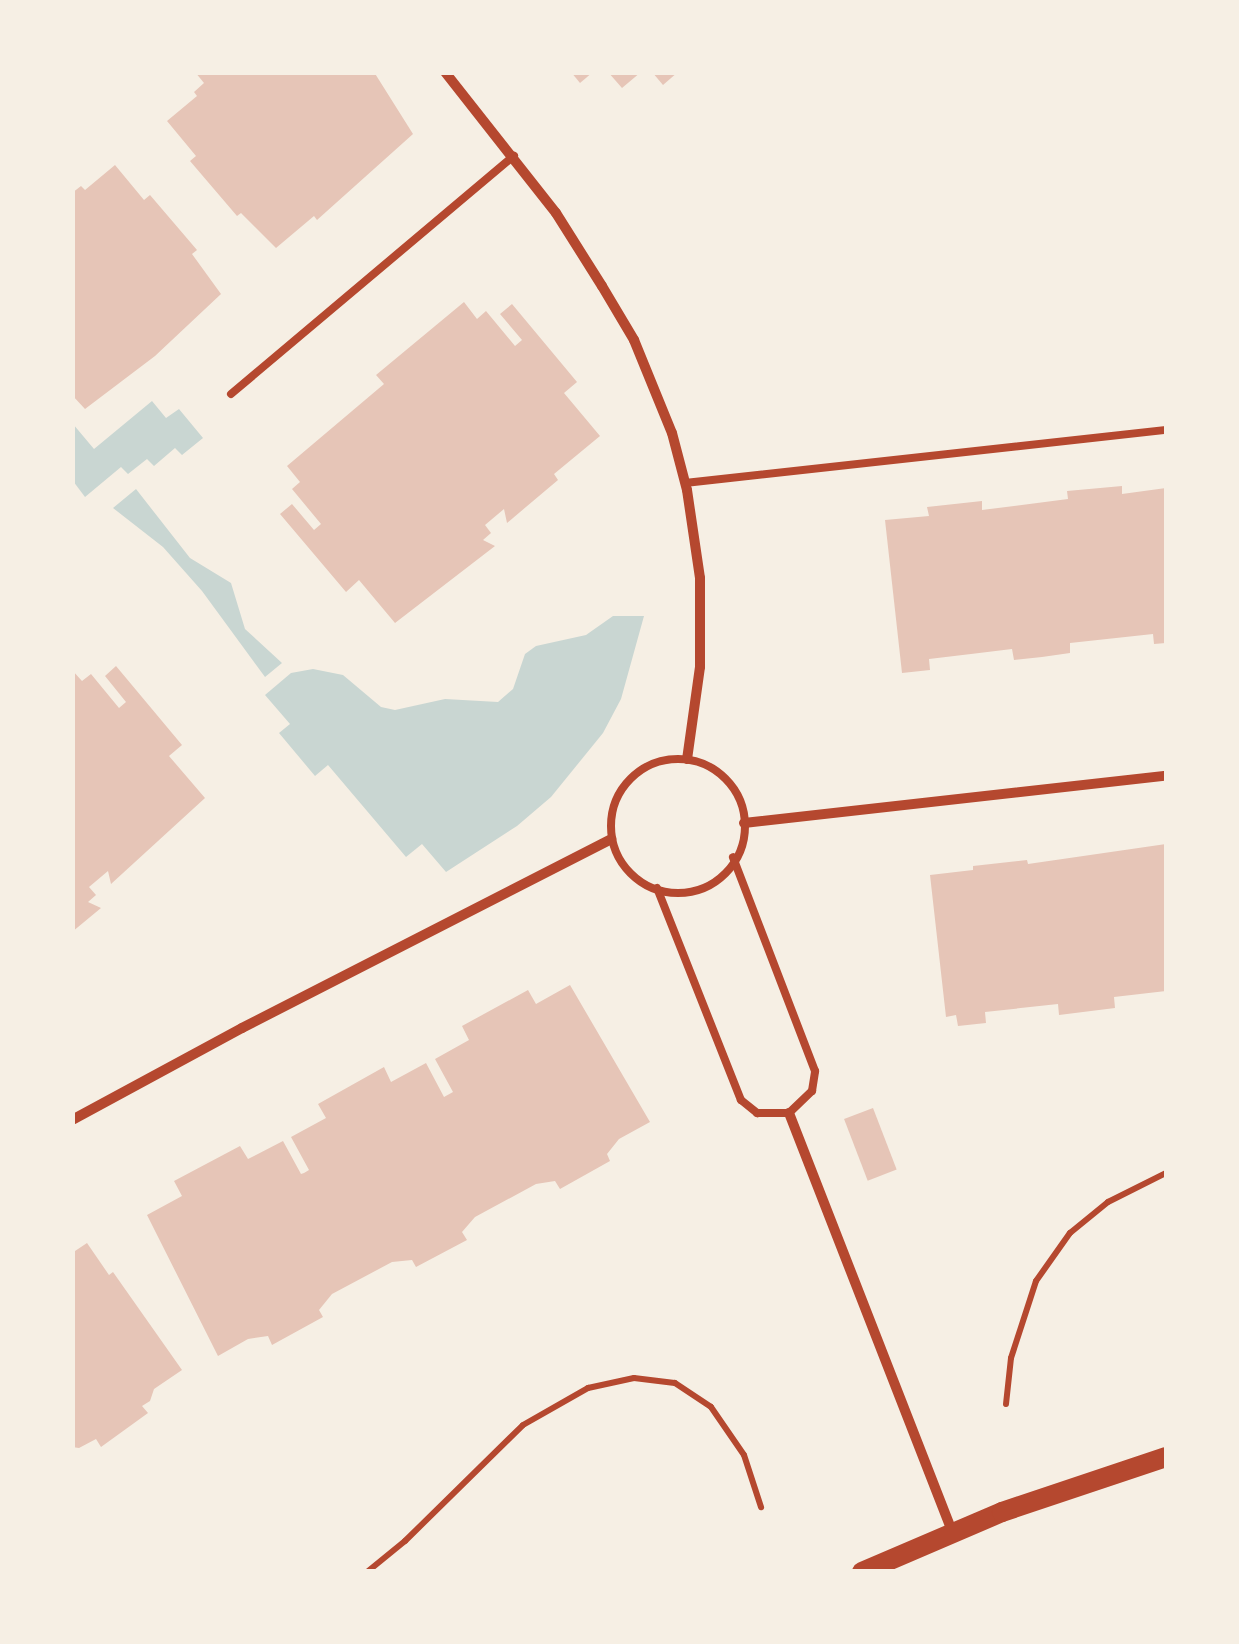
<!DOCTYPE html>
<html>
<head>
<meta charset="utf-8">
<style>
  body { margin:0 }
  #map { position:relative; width:1239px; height:1644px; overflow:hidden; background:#f6efe4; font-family:"Zilla Slab",serif }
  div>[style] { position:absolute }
  .water>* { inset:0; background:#c9d6d2 }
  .building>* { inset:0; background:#e6c5b7; transform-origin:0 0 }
  .path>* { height:6px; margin:-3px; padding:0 3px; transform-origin:3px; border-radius:3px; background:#b5482f }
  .service>* { height:8px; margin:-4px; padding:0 4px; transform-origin:4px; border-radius:4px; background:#b5482f }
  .service>.ring { margin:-4px; padding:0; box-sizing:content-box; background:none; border:8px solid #b5482f; border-radius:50% }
  .minor>* { height:10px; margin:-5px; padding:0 5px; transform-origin:5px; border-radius:5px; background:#b5482f }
  .secondary>* { height:20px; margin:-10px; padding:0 10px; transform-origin:10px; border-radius:10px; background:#b5482f }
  span { translate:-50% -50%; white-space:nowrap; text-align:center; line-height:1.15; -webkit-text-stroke:10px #f6efe4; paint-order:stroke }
  .frame { position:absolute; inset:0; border:75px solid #f6efe4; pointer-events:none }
</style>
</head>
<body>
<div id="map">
  <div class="water">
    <div style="clip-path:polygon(152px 401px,166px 418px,179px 409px,203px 438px,182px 455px,175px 448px,154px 466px,147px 459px,128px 474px,121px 467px,85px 497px,73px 481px,73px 424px,94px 449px)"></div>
    <div style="clip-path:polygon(136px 489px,190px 558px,231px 583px,245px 629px,282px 663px,265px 677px,202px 591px,163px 547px,113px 508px)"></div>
    <div style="clip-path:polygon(613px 616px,644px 616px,621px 699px,603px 733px,551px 797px,517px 826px,446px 872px,422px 844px,406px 857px,328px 765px,315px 776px,279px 733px,290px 724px,265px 695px,291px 673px,313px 669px,343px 675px,381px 707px,395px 710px,445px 699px,498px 702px,513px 689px,525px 654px,536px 646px,586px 635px)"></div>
  </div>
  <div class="building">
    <div style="clip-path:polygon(195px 72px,374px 72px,413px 134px,317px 220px,314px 216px,276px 248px,241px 213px,237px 216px,190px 161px,196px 156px,167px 121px,197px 96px,194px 92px,204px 83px)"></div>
    <div style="clip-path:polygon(571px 72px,593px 72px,580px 83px)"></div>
    <div style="clip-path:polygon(608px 72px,641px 72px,622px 88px)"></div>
    <div style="clip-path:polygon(652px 72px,678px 72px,663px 85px)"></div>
    <div style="clip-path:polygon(115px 165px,144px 200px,150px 195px,197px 250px,192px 254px,221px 294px,155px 356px,85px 409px,72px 395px,72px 193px,81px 186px,85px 190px)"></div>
    <div style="clip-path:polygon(464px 302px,477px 319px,486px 311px,515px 346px,522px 340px,500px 314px,512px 304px,577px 382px,564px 393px,600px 436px,554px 474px,558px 480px,507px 523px,504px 509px,485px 525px,491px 533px,483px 540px,495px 546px,395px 623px,359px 580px,346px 592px,280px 514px,292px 504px,314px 530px,321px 524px,292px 489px,300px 482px,287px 466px,384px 384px,376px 375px)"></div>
    <div style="clip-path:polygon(1122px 486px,1122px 494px,1166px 488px,1166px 643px,1154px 644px,1153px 634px,1070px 643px,1070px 653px,1042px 657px,1014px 660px,1012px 649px,971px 654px,929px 659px,930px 670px,902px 673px,885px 520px,929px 516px,927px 507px,982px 501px,982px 510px,1068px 499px,1067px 491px)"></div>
    <div style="clip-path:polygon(116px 666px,182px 745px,169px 756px,205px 798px,111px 884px,108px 871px,89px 887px,96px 895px,88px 902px,101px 908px,72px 932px,72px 670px,82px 681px,91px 674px,119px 708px,126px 702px,105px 676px)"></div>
    <div style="clip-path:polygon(1166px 844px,1166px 991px,1114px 997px,1115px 1008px,1059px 1015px,1058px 1004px,985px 1012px,986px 1023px,958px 1026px,956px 1015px,946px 1017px,930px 875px,973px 870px,973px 866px,1027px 860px,1028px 864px)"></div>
    <div style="clip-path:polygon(570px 985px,650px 1122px,619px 1139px,607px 1154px,610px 1161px,560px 1189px,555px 1181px,536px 1184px,475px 1217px,462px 1232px,467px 1240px,416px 1267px,412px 1260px,392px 1262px,332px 1294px,319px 1310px,323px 1317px,272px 1345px,268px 1336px,248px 1339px,218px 1356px,147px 1215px,182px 1196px,174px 1181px,240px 1146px,248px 1159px,283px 1141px,301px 1174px,304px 1173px,309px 1170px,291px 1137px,326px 1118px,318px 1104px,384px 1067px,391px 1082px,426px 1063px,444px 1097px,453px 1092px,435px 1059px,469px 1040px,462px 1026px,528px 990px,536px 1004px)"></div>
    <div style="left:873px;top:1108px;width:66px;height:31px;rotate:69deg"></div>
    <div style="clip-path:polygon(87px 1243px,109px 1275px,113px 1272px,182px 1370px,154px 1389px,150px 1401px,142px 1406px,148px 1413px,101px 1447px,96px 1439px,79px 1448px,72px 1447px,72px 1253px)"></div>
  </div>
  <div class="path">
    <div style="left:1006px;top:1404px;width:46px;rotate:-83.8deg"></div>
    <div style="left:1011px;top:1358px;width:81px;rotate:-72deg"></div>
    <div style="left:1036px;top:1281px;width:59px;rotate:-54.7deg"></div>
    <div style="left:1070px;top:1233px;width:49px;rotate:-39.2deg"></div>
    <div style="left:1108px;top:1202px;width:65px;rotate:-26.6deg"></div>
    <div style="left:367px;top:1572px;width:49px;rotate:-39.2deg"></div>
    <div style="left:405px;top:1541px;width:165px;rotate:-44.5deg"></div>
    <div style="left:523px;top:1425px;width:75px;rotate:-29.6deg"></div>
    <div style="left:588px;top:1388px;width:47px;rotate:-12.3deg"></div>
    <div style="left:634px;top:1378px;width:41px;rotate:7deg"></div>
    <div style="left:675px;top:1383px;width:43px;rotate:33.7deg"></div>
    <div style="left:711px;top:1407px;width:58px;rotate:55.5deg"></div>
    <div style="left:744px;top:1455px;width:55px;rotate:71.9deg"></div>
  </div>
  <div class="service">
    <div style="left:231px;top:394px;width:370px;rotate:-40.1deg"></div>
    <div style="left:685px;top:483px;width:484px;rotate:-6.3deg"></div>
    <div class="ring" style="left:611px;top:759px;width:126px;height:126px"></div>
    <div style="left:657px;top:888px;width:228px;rotate:68.4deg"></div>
    <div style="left:741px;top:1100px;width:21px;rotate:39deg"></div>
    <div style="left:757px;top:1113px;width:32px"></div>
    <div style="left:789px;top:1113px;width:32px;rotate:-44deg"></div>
    <div style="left:812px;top:1091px;width:20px;rotate:-81deg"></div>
    <div style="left:815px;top:1071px;width:229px;rotate:-111deg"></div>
  </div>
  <div class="minor">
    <div style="left:445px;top:72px;width:179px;rotate:51.8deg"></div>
    <div style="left:556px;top:213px;width:86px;rotate:57.8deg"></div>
    <div style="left:602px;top:286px;width:63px;rotate:59.3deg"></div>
    <div style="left:634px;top:340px;width:100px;rotate:67.8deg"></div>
    <div style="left:672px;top:433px;width:59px;rotate:75.3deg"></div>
    <div style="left:687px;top:490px;width:89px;rotate:81.6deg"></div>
    <div style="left:700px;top:578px;width:89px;rotate:90deg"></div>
    <div style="left:700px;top:667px;width:93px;rotate:98deg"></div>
    <div style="left:744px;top:823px;width:425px;rotate:-6.4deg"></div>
    <div style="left:789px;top:1113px;width:451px;rotate:68.7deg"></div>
    <div style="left:72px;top:1120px;width:193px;rotate:-28.4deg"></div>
    <div style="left:242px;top:1028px;width:415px;rotate:-27.1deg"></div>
  </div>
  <div class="secondary">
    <div style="left:862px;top:1572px;width:152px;rotate:-23.2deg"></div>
    <div style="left:1002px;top:1512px;width:173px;rotate:-18.5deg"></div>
  </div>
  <div class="frame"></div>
</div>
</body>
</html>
